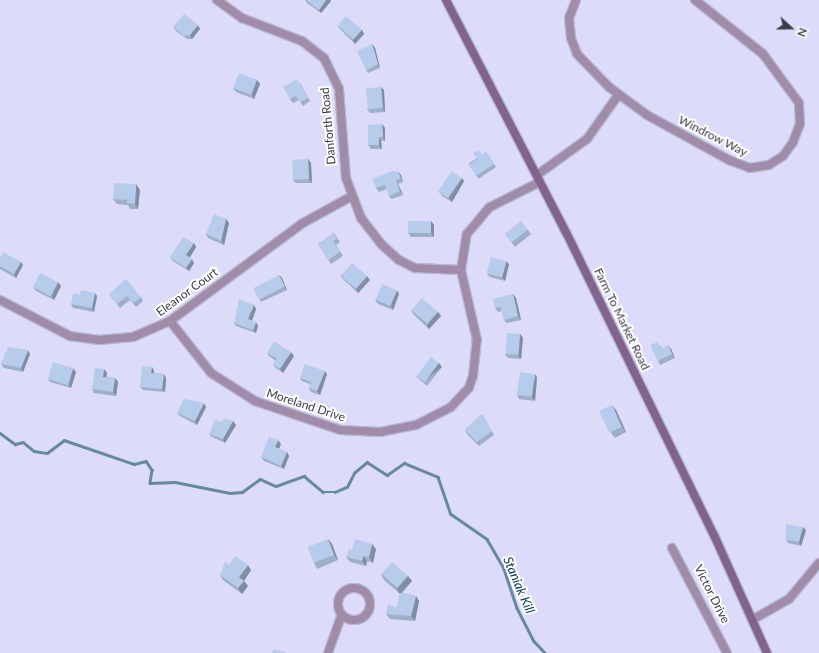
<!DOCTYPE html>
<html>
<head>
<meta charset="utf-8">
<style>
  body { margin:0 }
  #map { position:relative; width:819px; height:653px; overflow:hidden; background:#dcdbfa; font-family:Lato,sans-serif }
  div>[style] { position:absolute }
  .stream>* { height:2.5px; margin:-1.25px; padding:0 1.25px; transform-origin:1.25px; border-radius:1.25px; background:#668a9c }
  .roads { filter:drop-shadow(1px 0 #b9b8d3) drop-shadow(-1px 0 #b9b8d3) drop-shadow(0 1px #b9b8d3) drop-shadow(0 -1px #b9b8d3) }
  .street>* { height:8px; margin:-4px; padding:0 4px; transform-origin:4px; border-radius:4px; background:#a08ba8 }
  .street>.ring { margin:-4px; padding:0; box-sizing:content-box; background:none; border:8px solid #a08ba8; border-radius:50% }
  .secondary>* { height:8px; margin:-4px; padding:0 4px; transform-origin:4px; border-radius:4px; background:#82638d }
  .wall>* { inset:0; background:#9dafc9; transform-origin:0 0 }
  .shaded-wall>* { inset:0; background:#808ea4; transform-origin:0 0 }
  .building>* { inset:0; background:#b7cbea; transform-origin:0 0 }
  span { translate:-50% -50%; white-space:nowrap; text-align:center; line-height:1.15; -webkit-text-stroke:4px #fff; paint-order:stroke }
  .street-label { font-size:12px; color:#3b3b47 }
  .water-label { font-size:13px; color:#033a4d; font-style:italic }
  .north { position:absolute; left:771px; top:8px; width:40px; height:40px; -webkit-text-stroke:3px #fff; paint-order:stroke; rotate:111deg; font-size:11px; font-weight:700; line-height:16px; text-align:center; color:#3b3b47 }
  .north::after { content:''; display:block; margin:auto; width:14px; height:18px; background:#3b3b47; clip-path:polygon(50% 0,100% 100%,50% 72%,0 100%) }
</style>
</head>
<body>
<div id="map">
  <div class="stream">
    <div style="left:0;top:433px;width:19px;rotate:36deg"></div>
    <div style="left:15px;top:444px;width:8px;rotate:-14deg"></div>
    <div style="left:23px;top:442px;width:14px;rotate:39deg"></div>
    <div style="left:34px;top:451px;width:13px;rotate:9deg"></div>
    <div style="left:47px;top:453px;width:21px;rotate:-37deg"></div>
    <div style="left:64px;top:440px;width:74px;rotate:18.9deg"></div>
    <div style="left:134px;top:464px;width:12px;rotate:-14deg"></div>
    <div style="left:146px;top:461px;width:11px;rotate:56deg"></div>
    <div style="left:152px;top:470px;width:13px;rotate:99deg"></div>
    <div style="left:150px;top:483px;width:25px;rotate:-2deg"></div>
    <div style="left:175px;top:482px;width:56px;rotate:11.3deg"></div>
    <div style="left:230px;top:493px;width:12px;rotate:-5deg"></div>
    <div style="left:242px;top:492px;width:22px;rotate:-36deg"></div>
    <div style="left:260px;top:479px;width:17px;rotate:24deg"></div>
    <div style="left:276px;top:486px;width:30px;rotate:-20deg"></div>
    <div style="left:304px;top:476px;width:25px;rotate:40deg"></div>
    <div style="left:323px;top:492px;width:12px"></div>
    <div style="left:335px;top:492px;width:13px;rotate:-23deg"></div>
    <div style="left:347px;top:487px;width:16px;rotate:-63deg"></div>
    <div style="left:354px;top:473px;width:17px;rotate:-40deg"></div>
    <div style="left:367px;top:462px;width:24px;rotate:33deg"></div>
    <div style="left:387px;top:475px;width:21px;rotate:-35deg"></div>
    <div style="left:404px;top:463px;width:37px;rotate:22deg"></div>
    <div style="left:438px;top:477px;width:39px;rotate:71deg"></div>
    <div style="left:451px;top:514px;width:44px;rotate:34.8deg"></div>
    <div style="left:487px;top:539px;width:34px;rotate:60deg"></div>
    <div style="left:504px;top:569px;width:41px;rotate:71.6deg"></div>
    <div style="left:517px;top:608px;width:37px;rotate:63deg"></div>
    <div style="left:534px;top:641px;width:16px;rotate:47deg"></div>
  </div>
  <div class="roads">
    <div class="street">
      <div style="left:217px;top:0;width:31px;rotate:36deg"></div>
      <div style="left:242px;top:18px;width:64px;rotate:21deg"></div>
      <div style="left:302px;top:41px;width:28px;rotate:38deg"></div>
      <div style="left:324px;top:58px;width:34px;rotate:64deg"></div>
      <div style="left:339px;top:89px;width:89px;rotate:85.5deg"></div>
      <div style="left:346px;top:178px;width:43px;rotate:69.4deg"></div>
      <div style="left:361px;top:218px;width:33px;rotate:52deg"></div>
      <div style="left:381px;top:244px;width:24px;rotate:42deg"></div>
      <div style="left:399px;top:260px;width:18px;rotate:27deg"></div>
      <div style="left:415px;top:268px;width:46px;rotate:2.5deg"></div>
      <div style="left:576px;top:0;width:19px;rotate:111deg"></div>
      <div style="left:569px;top:18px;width:20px;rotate:84deg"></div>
      <div style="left:571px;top:38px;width:17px;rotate:69deg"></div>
      <div style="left:577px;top:54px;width:46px;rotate:45.9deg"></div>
      <div style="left:609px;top:87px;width:47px;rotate:36.4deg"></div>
      <div style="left:647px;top:115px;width:94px;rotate:28.8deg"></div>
      <div style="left:729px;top:160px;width:22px;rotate:21deg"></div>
      <div style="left:750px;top:168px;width:19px;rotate:-9deg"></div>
      <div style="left:769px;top:165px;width:17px;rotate:-33deg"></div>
      <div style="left:783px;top:156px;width:17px;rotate:-54deg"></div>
      <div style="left:793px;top:142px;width:19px;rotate:-69deg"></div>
      <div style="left:800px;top:124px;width:21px;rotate:-93deg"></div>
      <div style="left:799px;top:103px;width:61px;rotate:-126.3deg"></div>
      <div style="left:763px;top:54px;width:87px;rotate:-141.5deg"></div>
      <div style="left:537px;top:175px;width:62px;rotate:-35.8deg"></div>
      <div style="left:587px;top:139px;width:55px;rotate:-54.6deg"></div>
      <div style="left:0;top:300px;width:79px;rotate:27.2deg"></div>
      <div style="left:70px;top:336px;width:29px;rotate:8deg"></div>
      <div style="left:99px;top:340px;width:34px;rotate:-5deg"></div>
      <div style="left:133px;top:337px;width:40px;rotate:-23.4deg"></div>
      <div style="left:170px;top:321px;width:165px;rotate:-36.4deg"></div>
      <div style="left:303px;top:223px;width:56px;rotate:-28.9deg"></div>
      <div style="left:170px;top:321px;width:66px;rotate:51.7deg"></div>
      <div style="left:211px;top:373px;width:52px;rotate:32.5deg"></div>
      <div style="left:255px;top:401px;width:90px;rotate:18.8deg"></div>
      <div style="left:340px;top:430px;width:40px;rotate:2.9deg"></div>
      <div style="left:380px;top:432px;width:37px;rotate:-11deg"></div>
      <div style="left:416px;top:425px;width:39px;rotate:-27deg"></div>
      <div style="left:451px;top:407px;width:26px;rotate:-47deg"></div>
      <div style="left:469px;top:388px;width:13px;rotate:-72deg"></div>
      <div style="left:473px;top:376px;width:36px;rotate:-84deg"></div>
      <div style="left:477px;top:340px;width:72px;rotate:-102.9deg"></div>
      <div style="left:461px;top:270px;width:36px;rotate:-81deg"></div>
      <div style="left:467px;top:234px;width:35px;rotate:-50deg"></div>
      <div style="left:490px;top:207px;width:56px;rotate:-26.6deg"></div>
      <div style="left:672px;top:548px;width:119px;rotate:62.4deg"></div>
      <div class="ring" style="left:338px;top:588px;width:24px;height:24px"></div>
      <div style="left:752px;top:620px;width:43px;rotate:-29.6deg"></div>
      <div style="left:789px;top:599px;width:47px;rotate:-50.2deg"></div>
      <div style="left:328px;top:653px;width:41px;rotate:-70.3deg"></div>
    </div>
    <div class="secondary">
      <div style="left:446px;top:0;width:263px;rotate:62.7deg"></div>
      <div style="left:567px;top:234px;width:335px;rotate:64deg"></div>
      <div style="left:714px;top:535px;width:129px;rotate:65.8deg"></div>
    </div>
  </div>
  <div class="wall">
    <div style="clip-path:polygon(305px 0,330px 0,331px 1px,321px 13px,307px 3px)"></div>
    <div style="clip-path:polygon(337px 26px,362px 30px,364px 34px,355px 44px)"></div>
    <div style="clip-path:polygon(173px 27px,200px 29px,192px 39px,187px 39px,176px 31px)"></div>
    <div style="clip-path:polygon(372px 44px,375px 48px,380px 68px,368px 73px,366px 70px)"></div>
    <div style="clip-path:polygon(257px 80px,260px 84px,254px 99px,236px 92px,233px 88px)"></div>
    <div style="clip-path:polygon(300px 83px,310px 101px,303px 106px,299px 100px,293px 103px,290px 99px)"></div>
    <div style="clip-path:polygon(384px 90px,385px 112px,370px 113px,367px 109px)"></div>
    <div style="clip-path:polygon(382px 124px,385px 128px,385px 141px,381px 141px,382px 149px,371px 149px,368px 145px)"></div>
    <div style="left:486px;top:152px;width:18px;height:21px;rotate:56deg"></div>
    <div style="clip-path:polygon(308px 159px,311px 163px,312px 183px,296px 183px,293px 180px)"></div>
    <div style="clip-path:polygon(398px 172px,401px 175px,403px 182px,398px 184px,403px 195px,392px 199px,389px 196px,387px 189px,379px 192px,376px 188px)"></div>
    <div style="clip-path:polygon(462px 178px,464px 181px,452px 202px,442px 196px,439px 192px)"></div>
    <div style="clip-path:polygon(140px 190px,138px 209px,130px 209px,128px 205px,117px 204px,113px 199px)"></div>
    <div style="clip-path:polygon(226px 219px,229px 223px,224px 245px,208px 238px,206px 234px)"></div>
    <div style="clip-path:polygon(431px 221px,434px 225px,434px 237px,411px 237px,408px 233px)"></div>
    <div style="clip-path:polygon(528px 230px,531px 234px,515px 247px,505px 234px)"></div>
    <div style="clip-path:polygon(334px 233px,340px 242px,336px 245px,343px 256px,331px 264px,318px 244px)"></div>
    <div style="clip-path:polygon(194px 243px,196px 247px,189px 258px,194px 263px,189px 271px,173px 261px,170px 257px)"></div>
    <div style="clip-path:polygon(0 258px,21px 262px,23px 265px,16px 278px,0 269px)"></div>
    <div style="clip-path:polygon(509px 264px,505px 281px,490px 277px,487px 274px)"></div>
    <div style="clip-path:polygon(279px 275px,282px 278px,287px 290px,261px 302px,259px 299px)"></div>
    <div style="clip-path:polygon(340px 275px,370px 280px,358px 293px,343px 279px)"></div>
    <div style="clip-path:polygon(61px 286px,54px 300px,36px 291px,33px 287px)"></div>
    <div style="clip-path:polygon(95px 293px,97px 296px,94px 312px,73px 308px,71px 304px,80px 295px)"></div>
    <div style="clip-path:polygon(109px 294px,141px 297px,143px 301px,136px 307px,130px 300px,120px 308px)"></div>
    <div style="clip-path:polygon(399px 294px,393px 310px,378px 304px,375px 300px)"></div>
    <div style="clip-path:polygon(513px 294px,516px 298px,521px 320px,507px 323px,504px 320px,502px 311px,498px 312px,495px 308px)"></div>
    <div style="clip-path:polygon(254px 305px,256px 309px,252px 321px,258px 326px,256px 333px,236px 326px,234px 323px)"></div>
    <div style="clip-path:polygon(411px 310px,438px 312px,441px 316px,429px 329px,413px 314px)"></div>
    <div style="clip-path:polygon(520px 334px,523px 338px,521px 359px,508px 358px,505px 354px)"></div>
    <div style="clip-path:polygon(660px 345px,662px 349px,671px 349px,675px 358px,660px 365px,658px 361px)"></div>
    <div style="clip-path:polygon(267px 353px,294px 356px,283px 373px,276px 368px,273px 365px,276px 361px,269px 356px)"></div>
    <div style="clip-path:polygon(30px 354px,23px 372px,4px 368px,1px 364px)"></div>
    <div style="clip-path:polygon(152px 367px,154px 371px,154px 373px,164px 374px,166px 378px,165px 392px,143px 390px,140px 387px)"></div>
    <div style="clip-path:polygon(442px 367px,427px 386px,419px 379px,416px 376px)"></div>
    <div style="clip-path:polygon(104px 369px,107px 373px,106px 377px,115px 378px,118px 382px,116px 396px,94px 393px,92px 389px)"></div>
    <div style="clip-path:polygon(76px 372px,71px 388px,50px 382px,48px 379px)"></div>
    <div style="clip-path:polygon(327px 374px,320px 395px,311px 392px,309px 388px,310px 384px,302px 381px,300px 378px)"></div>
    <div style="clip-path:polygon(537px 377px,535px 401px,519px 399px,517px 395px)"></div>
    <div style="clip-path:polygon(206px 407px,197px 425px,180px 416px,177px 413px)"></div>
    <div style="clip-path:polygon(616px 410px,626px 432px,615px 438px,611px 433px)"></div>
    <div style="clip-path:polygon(482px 414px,494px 435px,479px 446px,467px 434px,465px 430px)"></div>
    <div style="clip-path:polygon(233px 421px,236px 425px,225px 443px,212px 437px,209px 434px,222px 422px)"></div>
    <div style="clip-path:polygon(281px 444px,279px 449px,287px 452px,289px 456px,284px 469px,264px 461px,261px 457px)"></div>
    <div style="clip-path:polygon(806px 530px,801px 546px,788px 543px,786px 540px)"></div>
    <div style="clip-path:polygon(328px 539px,332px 544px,338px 560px,317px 569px,314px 563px)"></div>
    <div style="clip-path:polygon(376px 549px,373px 563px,367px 561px,366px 566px,350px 562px,346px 557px,352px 550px)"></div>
    <div style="clip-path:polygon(229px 565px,251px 570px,244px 581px,248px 586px,242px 594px,223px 580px,220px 575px)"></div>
    <div style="clip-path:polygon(381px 574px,408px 576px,412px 581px,402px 593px,416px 596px,419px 601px,415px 621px,390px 619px,386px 614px,397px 607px,400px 594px,384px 580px)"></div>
  </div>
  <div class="shaded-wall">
    <div style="clip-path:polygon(326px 0,330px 0,331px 1px,321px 13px,319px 10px)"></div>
    <div style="clip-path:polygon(198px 25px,200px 29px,192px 39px,190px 35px)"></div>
    <div style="clip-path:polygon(362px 30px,364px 34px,355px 44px,353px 40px)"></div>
    <div style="clip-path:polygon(372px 44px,375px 48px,380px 68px,378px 64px)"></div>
    <div style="clip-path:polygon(257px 80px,260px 84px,254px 99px,252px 95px)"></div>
    <div style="clip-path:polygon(381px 87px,384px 90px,385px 112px,383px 108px)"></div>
    <div style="clip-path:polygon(382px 124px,385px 128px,385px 141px,383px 137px)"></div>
    <div style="clip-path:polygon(379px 137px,381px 141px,382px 149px,379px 145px)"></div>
    <div style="clip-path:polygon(308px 159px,311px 163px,312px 183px,309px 179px)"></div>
    <div style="clip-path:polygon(398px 172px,401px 175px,403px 182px)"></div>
    <div style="clip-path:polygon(462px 178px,464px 181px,452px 202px,449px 198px)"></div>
    <div style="clip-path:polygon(396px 180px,398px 184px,403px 195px,400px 191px)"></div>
    <div style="clip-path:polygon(136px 184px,140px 190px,138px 209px,135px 204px)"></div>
    <div style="clip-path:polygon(226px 219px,229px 223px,224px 245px,221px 241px)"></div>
    <div style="clip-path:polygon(431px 221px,434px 225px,434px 237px,431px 233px)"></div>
    <div style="clip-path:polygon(194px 243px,196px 247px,189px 259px,186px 255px)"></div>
    <div style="clip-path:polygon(192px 259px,194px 263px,189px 271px,186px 268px)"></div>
    <div style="clip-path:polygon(506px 261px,509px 264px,505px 281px,502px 277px)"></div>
    <div style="clip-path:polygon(21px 262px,23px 265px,16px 278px,14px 274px)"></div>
    <div style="clip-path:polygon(279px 275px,282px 278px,287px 290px,285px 287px)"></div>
    <div style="clip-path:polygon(367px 276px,370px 280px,358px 293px,356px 289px)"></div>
    <div style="clip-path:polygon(58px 282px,61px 286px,54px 300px,52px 296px)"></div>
    <div style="clip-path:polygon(397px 290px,399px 294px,393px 310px,391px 306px)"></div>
    <div style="clip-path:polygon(95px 293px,97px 296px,94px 312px,92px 308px)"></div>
    <div style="clip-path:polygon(513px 294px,516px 298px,521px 320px,518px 316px)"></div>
    <div style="clip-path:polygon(254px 305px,256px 309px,251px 323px,248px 319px)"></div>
    <div style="clip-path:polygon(438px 312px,441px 316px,429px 329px,427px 325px)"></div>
    <div style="clip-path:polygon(256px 322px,258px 326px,256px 333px,253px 330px)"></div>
    <div style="clip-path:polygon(520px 334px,523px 338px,521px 359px,518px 355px)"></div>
    <div style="clip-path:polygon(668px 345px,671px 349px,675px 358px,672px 354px)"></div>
    <div style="clip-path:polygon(28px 350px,30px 354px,23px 372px,21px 368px)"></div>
    <div style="clip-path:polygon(291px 352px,294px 356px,283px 373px,280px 369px)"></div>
    <div style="left:439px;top:363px;width:5px;height:24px;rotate:53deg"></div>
    <div style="clip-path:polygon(152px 367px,154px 371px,154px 376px,151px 373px)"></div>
    <div style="clip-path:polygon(73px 368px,76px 372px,71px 388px,69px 385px)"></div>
    <div style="clip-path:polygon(104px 369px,107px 373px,106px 380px,103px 377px)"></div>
    <div style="clip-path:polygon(325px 371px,327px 374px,320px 395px,317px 391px)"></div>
    <div style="clip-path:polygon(164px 374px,166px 378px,165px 392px,162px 389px)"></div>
    <div style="clip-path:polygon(535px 374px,537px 377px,535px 401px,532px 397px)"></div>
    <div style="clip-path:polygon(115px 378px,118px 382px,116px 396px,113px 392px)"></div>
    <div style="clip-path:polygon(204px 403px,206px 407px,197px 425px,195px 421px)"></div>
    <div style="clip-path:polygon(612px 405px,616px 410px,626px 432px,622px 427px)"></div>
    <div style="clip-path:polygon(233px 421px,236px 425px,225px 443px,223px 439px)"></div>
    <div style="clip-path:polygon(278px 440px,281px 444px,278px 451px,275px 447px)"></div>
    <div style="clip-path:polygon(287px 452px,289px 456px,284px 469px,281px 466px)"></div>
    <div style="clip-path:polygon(803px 527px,806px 530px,801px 546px,799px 542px)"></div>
    <div style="clip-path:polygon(328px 539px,332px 544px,338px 560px,334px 555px)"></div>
    <div style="clip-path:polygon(372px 544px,376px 549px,373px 563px,369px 557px)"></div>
    <div style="clip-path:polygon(363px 556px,367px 561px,366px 566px,362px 561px)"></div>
    <div style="clip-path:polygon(248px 565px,251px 570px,244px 581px,248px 586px,242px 594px,238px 588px,239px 577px)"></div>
    <div style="clip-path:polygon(408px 576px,412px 581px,400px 594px,397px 589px)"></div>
    <div style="clip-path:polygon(416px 596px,419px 601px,415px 621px,411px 616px)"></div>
  </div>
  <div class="building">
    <div style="clip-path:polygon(306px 0,326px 0,319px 10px)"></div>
    <div style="clip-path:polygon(184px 14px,198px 25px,190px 35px,184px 36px,173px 27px)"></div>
    <div style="left:346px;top:16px;width:21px;height:13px;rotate:41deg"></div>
    <div style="clip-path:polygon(372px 44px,378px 64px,366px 70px,357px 51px)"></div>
    <div style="left:239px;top:73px;width:19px;height:16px;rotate:21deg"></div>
    <div style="clip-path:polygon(297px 79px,308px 98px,300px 102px,296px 96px,290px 99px,283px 87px)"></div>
    <div style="left:381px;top:87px;width:21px;height:15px;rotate:85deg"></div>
    <div style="clip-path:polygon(382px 124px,383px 137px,379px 137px,379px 145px,368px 145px,368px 125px)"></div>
    <div style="clip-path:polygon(479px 150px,482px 155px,486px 152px,494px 164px,476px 176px,469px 165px,477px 159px,473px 153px)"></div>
    <div style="left:308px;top:159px;width:20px;height:16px;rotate:87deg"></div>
    <div style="clip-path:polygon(392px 171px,398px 172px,401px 178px,396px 180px,400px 191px,389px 196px,385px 185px,376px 188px,372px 179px)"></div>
    <div style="left:452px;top:171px;width:12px;height:25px;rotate:35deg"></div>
    <div style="clip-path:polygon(114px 183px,136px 184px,135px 204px,127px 203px,127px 200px,113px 199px)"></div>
    <div style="clip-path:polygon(214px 214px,226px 219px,221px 241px,206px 234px)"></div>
    <div style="left:408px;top:221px;width:23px;height:12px"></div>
    <div style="left:521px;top:221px;width:11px;height:21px;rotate:52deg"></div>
    <div style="clip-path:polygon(334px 233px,337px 239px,333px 241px,340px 252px,328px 260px,318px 244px)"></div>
    <div style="clip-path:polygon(183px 237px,194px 243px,186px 255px,192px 259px,186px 268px,170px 257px)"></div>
    <div style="clip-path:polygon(3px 252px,21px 262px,14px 274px,0 266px,0 258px)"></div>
    <div style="left:491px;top:257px;width:16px;height:17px;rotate:15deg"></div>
    <div style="left:352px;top:263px;width:20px;height:17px;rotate:41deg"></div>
    <div style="left:40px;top:273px;width:20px;height:16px;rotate:27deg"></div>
    <div style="left:279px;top:275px;width:13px;height:29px;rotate:63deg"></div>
    <div style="clip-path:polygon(126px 279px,141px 297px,133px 303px,127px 296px,117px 304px,109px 294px)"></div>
    <div style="left:382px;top:284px;width:16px;height:17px;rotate:22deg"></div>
    <div style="clip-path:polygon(81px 290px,95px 293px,92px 308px,71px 304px,73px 293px,80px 295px)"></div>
    <div style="clip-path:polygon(513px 294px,518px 316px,504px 320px,501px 307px,495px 308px,493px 299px)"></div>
    <div style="left:422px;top:298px;width:21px;height:16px;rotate:41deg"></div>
    <div style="clip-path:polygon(239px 299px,254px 305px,248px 319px,256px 322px,253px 330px,234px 323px)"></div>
    <div style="left:507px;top:333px;width:13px;height:21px;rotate:4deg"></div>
    <div style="clip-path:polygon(274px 341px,291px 352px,280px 369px,273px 365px,277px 359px,267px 353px)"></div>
    <div style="clip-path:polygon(658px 342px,661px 349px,668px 345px,672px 354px,658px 361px,650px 345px)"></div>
    <div style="clip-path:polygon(8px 347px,28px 350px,21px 368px,1px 364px)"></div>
    <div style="left:431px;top:357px;width:10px;height:24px;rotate:37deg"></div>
    <div style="left:53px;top:362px;width:21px;height:18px;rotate:17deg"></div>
    <div style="clip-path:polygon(305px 364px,325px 371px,317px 391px,309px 388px,311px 382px,300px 378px)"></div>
    <div style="clip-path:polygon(142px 366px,152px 367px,151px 373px,164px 374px,162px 389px,140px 387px)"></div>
    <div style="clip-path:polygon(95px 368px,104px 369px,103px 377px,115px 378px,113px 392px,92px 389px)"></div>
    <div style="left:520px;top:372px;width:15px;height:23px;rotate:8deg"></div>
    <div style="clip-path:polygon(184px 399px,204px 403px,195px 421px,177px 413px)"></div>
    <div style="left:612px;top:405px;width:24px;height:14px;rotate:66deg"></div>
    <div style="clip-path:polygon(482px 414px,492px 431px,477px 442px,465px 430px)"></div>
    <div style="clip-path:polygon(224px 418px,233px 421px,223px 439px,209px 434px,215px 420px,222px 422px)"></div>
    <div style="clip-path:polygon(269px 437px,278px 440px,275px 447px,287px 452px,281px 466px,261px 457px)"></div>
    <div style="clip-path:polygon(786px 524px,803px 527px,799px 542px,786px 540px)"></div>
    <div style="left:328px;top:539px;width:17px;height:22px;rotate:69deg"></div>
    <div style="clip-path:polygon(355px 539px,372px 544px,369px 557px,363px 556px,362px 561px,346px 557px,349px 549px,352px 550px)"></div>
    <div style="clip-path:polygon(235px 556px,248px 565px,239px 577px,244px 581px,238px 588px,220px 575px,225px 562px,229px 565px)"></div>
    <div style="left:392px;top:562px;width:21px;height:16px;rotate:41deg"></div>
    <div style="clip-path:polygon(400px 593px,416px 596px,411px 616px,386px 614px,388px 604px,397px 607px)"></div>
    <div style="clip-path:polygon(274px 649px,287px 653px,272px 653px)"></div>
  </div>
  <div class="street-label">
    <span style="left:328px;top:126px;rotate:-95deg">Danforth Road</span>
    <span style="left:713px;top:136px;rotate:27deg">Windrow Way</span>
    <span style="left:187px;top:292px;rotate:-36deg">Eleanor Court</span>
    <span style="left:622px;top:319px;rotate:64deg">Farm To Market Road</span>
    <span style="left:306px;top:405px;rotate:18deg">Moreland Drive</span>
    <span style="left:712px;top:594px;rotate:63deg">Victor Drive</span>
  </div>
  <div class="water-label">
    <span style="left:519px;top:585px;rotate:67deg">Staniak Kill</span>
  </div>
  <div class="north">N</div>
</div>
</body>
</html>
